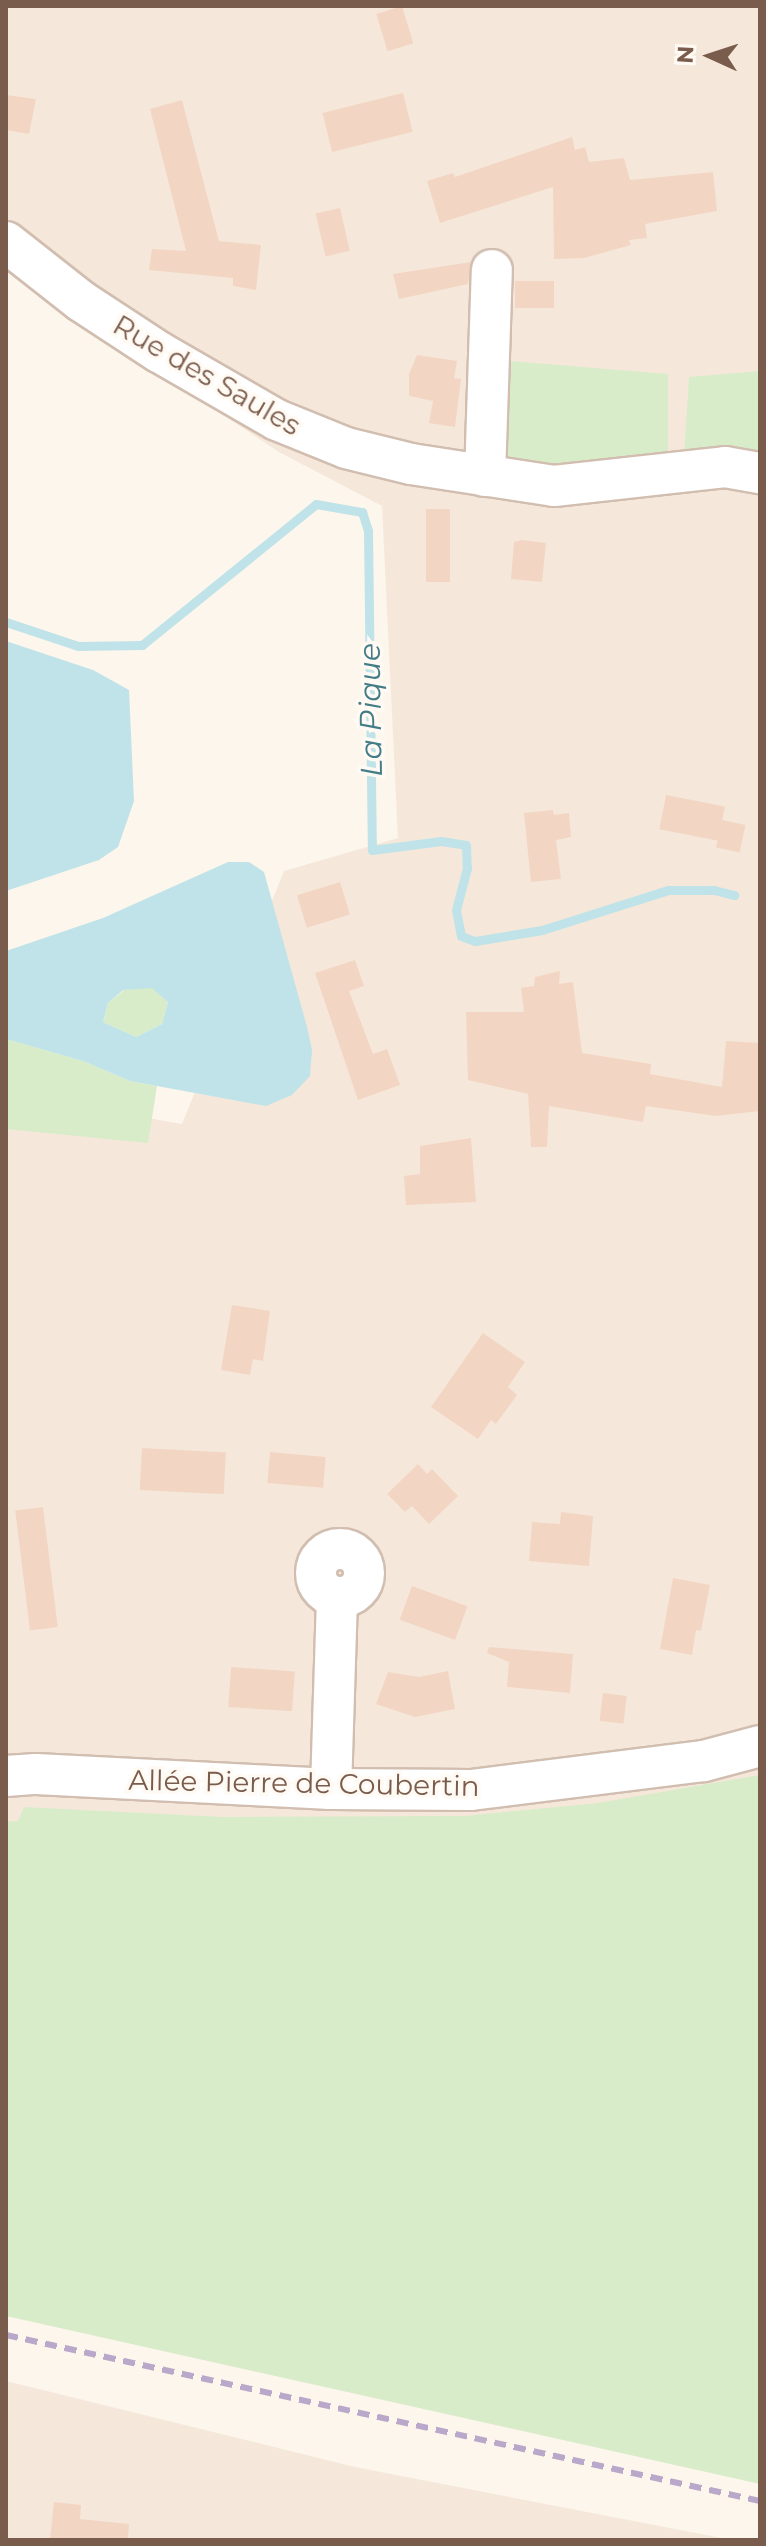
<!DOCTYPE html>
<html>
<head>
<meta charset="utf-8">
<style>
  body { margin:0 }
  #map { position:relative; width:766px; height:2546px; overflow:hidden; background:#fdf6ec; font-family:Montserrat,sans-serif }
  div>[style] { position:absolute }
  .residential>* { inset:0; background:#f5e8da }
  .green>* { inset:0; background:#d8ecc9 }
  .water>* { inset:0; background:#bfe3e8 }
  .stream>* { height:9px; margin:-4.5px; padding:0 4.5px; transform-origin:4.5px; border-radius:4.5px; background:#bfe3e8 }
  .building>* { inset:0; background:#f3d5c3; transform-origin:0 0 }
  .roads { filter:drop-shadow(2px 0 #d1beb0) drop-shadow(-2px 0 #d1beb0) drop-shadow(0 2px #d1beb0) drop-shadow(0 -2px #d1beb0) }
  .minor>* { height:40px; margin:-20px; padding:0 20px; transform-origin:20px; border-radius:20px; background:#fff }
  .minor>.ring { margin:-20px; padding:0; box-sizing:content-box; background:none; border:40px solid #fff; border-radius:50% }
  .rail>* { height:6px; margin-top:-3px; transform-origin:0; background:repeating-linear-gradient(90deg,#b9a8c9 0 12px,transparent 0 20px) }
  span { translate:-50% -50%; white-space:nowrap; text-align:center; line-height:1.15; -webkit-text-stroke:7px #fffaf3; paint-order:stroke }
  .street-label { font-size:28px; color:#7a5c4d }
  .water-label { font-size:30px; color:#437c86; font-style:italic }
  .frame { position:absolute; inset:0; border:8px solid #7a5c4d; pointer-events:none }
  .north { position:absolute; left:670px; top:16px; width:80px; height:80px; -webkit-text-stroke:6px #fffaf3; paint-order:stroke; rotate:273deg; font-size:22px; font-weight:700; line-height:32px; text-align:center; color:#7a5c4d }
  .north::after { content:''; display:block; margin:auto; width:28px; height:36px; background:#7a5c4d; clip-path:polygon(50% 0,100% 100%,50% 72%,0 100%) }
</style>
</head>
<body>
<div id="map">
  <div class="residential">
    <div style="clip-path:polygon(6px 6px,760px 6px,760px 1808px,6px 1835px,6px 1093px,182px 1124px,284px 871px,398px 838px,382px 506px,279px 452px,6px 271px)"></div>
    <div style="clip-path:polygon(6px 2381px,355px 2467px,732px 2540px,6px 2540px)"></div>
  </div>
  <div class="green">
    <div style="clip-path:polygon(509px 361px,668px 374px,668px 457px,527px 472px,501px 467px)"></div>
    <div style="clip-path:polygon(760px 371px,760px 454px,684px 456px,689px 377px)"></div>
    <div style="clip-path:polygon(152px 987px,168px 1002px,162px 1024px,136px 1037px,103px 1022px,108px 1003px,124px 990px)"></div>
    <div style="clip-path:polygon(6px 1039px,83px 1061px,130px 1081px,157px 1086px,148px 1143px,6px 1129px)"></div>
    <div style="clip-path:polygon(760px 1775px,760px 2484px,6px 2316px,6px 1822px,18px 1821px,24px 1807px,222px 1817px,465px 1816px,598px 1803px)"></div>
  </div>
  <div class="water">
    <div style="clip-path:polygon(6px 641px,93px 670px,129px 690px,134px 801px,118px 847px,99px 860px,6px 891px)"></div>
    <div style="clip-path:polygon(evenodd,228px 862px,249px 862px,264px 872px,307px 1027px,312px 1050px,310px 1076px,292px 1095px,266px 1106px,130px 1081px,83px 1061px,6px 1039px,6px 951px,103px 918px,228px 862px,152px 988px,168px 1002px,162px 1024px,136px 1037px,103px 1022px,108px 1003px,123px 990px,152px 988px)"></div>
  </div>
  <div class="stream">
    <div style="left:6px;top:622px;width:76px;rotate:18.4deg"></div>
    <div style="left:78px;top:646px;width:64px;rotate:-0.9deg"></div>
    <div style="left:142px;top:645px;width:224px;rotate:-39deg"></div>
    <div style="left:316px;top:504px;width:47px;rotate:9.9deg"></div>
    <div style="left:362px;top:512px;width:20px;rotate:72deg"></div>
    <div style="left:368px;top:531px;width:319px;rotate:89.3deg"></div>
    <div style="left:372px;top:850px;width:70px;rotate:-7.4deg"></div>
    <div style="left:441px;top:841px;width:25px;rotate:9deg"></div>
    <div style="left:466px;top:845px;width:23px;rotate:88deg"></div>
    <div style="left:467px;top:868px;width:43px;rotate:104.7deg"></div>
    <div style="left:456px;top:910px;width:26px;rotate:79deg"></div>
    <div style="left:461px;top:936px;width:15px;rotate:20deg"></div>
    <div style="left:475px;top:941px;width:68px;rotate:-9.3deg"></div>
    <div style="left:542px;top:930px;width:132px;rotate:-17.6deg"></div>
    <div style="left:668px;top:890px;width:46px"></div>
    <div style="left:714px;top:890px;width:21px;rotate:14deg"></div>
  </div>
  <div class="building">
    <div style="left:402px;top:6px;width:39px;height:27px;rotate:73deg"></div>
    <div style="left:403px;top:93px;width:40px;height:83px;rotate:76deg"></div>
    <div style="clip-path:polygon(6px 95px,36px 99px,29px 134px,6px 130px)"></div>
    <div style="clip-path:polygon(182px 100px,219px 241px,261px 245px,256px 290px,233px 286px,233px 278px,149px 270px,152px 249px,186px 251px,150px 109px)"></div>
    <div style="clip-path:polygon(572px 137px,575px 150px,585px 147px,589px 162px,624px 158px,630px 180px,713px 172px,717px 211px,645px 224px,647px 238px,629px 240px,631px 245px,584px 258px,554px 259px,553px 187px,440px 223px,427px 181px,453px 173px,455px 177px)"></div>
    <div style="left:340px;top:208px;width:44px;height:25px;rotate:77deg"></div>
    <div style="clip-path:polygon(471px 262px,468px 284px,399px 299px,393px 274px)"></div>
    <div style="left:554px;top:281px;width:27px;height:39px;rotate:90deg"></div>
    <div style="clip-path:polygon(417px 355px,457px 361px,454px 378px,461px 379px,455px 427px,429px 423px,433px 401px,409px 396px,409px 374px)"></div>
    <div style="left:426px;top:509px;width:24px;height:73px"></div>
    <div style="clip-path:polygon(522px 540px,546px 543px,542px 582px,511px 579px,514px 542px)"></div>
    <div style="left:666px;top:795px;width:60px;height:35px;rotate:11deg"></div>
    <div style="clip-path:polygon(553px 810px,554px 815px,569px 813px,571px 837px,556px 840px,561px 879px,531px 882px,524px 813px)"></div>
    <div style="left:722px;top:820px;width:24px;height:28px;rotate:12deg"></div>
    <div style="left:340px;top:882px;width:34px;height:45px;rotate:73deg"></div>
    <div style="clip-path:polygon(355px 960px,364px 986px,349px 991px,373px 1054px,387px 1049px,400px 1085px,358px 1100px,315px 973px)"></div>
    <div style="clip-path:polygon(560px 971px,559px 984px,573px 982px,582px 1053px,651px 1064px,650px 1074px,722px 1087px,726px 1041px,760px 1043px,760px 1111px,716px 1116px,646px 1106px,643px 1122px,549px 1106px,547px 1147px,531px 1147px,528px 1094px,468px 1080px,466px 1012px,524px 1012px,521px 988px,534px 986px,535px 977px)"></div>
    <div style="clip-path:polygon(471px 1138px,476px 1202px,406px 1205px,404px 1176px,420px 1174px,420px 1146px)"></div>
    <div style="clip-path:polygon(232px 1305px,270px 1311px,263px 1361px,253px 1359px,250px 1375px,221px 1370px)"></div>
    <div style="clip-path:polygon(483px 1333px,525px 1362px,508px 1387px,517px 1395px,496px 1424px,491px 1420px,478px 1439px,431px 1407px)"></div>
    <div style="left:142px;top:1448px;width:84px;height:42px;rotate:3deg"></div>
    <div style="left:270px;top:1452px;width:56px;height:31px;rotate:5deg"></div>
    <div style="clip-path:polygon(418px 1464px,427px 1474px,432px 1469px,458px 1496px,429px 1524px,412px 1506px,405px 1512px,387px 1494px)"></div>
    <div style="left:43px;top:1507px;width:121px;height:28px;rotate:83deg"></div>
    <div style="clip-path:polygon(561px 1512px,593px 1516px,589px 1566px,529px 1561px,532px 1522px,560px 1524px)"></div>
    <div style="clip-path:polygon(673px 1578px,710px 1585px,701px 1631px,696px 1630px,692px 1655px,660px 1649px)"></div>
    <div style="left:412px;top:1586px;width:59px;height:36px;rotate:20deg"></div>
    <div style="clip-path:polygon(489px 1647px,573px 1654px,570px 1693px,507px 1687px,509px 1662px,487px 1653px)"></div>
    <div style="left:231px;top:1667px;width:64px;height:40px;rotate:4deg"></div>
    <div style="clip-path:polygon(448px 1671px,455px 1709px,415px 1717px,376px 1704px,388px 1672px,419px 1677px)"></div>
    <div style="left:603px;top:1693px;width:24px;height:28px;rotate:7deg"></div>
    <div style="clip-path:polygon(54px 2502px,81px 2505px,80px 2519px,129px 2524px,128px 2540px,50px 2540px)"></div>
  </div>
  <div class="roads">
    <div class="minor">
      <div style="left:6px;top:242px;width:95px;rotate:38.2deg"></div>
      <div style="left:81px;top:301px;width:93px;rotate:33.2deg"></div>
      <div style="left:159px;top:352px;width:136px;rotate:30deg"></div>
      <div style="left:277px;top:420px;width:74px;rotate:22.1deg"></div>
      <div style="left:346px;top:448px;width:67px;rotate:13.8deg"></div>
      <div style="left:411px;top:464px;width:145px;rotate:8.7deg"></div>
      <div style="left:554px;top:486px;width:172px;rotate:-6.3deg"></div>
      <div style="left:725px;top:467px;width:36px;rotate:10deg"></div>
      <div style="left:485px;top:476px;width:206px;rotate:-88.1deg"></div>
      <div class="ring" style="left:316px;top:1549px;width:8px;height:8px"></div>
      <div style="left:6px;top:1776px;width:30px;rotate:-4deg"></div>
      <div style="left:36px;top:1774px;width:295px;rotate:2.9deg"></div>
      <div style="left:331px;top:1789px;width:140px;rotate:0.4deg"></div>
      <div style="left:471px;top:1790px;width:235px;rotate:-7.1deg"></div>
      <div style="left:704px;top:1761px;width:58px;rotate:-15deg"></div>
      <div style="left:331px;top:1789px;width:192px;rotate:-88.2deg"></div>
    </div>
  </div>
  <div class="rail">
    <div style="left:6px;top:2335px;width:772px;rotate:12.42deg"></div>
  </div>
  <div class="street-label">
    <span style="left:207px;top:375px;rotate:30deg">Rue des Saules</span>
    <span style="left:304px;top:1783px;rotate:1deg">Allée Pierre de Coubertin</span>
  </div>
  <div class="water-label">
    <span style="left:371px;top:710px;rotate:-91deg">La Pique</span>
  </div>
  <div class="frame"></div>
  <div class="north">N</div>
</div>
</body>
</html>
